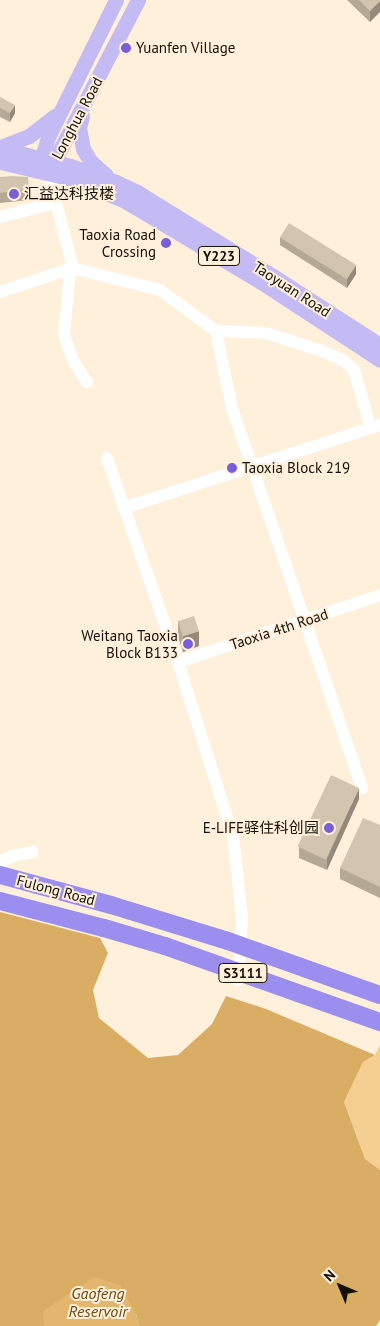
<!DOCTYPE html>
<html>
<head>
<meta charset="utf-8">
<style>
  body { margin:0 }
  #map { position:relative; width:380px; height:1326px; overflow:hidden; background:#fef0da; font-family:"PT Sans","Noto Sans SC",sans-serif }
  div>[style] { position:absolute }
  .green>* { inset:0; background:#f5ce92 }
  .forest>* { inset:0; background:#daad64 }
  .water>* { inset:0; background:#e3b56d }
  .minor>* { height:12px; margin:-6px; padding:0 6px; transform-origin:6px; border-radius:6px; background:#fff }
  .major>* { height:15px; margin:-7.5px; padding:0 7.5px; transform-origin:7.5px; border-radius:7.5px; background:#c4bbf5 }
  .highway>* { height:18px; margin:-9px; padding:0 9px; transform-origin:9px; border-radius:9px; background:#9c8eee }
  .wall>* { inset:0; background:#b5a996 }
  .shaded-wall>* { inset:0; background:#94897a }
  .building>* { inset:0; background:#d3c4af; transform-origin:0 0 }
  .dots>* { width:14px; height:14px; translate:-50% -50%; box-sizing:border-box; border:2px solid #fef0da; border-radius:50% }
  span { translate:-50% -50%; white-space:nowrap; text-align:center; line-height:1.15; -webkit-text-stroke:4px #fef0da; paint-order:stroke }
  .shield-label span { padding:1px 4px; background:#fef0da; border:1px solid; border-radius:4px; -webkit-text-stroke-width:0 }
  .shield-label { font-size:14px; color:#151009; font-weight:700 }
  .poi-label { font-size:15px; color:#151009 }
  .left { translate:0 -50%; text-align:left }
  .right { translate:-100% -50%; text-align:right }
  .street-label { font-size:15px; color:#151009 }
  .water-label { font-size:16px; color:#6a4c14; font-style:italic }
  .north { position:absolute; left:315px; top:1261px; width:50px; height:50px; -webkit-text-stroke:4px #fef0da; paint-order:stroke; rotate:315deg; font-size:14px; font-weight:700; line-height:20px; text-align:center; color:#151009 }
  .north::after { content:''; display:block; margin:auto; width:18px; height:22px; background:#151009; clip-path:polygon(50% 0,100% 100%,50% 72%,0 100%) }
</style>
</head>
<body>
<div id="map">
  <div class="green">
    <div style="clip-path:polygon(380px 1045px,380px 1170px,365px 1159px,344px 1102px,363px 1062px,375px 1055px)"></div>
  </div>
  <div class="forest">
    <div style="clip-path:polygon(0 912px,100px 938px,108px 953px,93px 990px,99px 1018px,148px 1058px,178px 1055px,212px 1024px,226px 996px,266px 1009px,375px 1055px,363px 1062px,344px 1102px,365px 1159px,380px 1170px,380px 1320px,376px 1326px,139px 1326px,136px 1314px,44px 1311px,44px 1326px,0 1326px)"></div>
  </div>
  <div class="water">
    <div style="clip-path:polygon(94px 1277px,120px 1285px,136px 1314px,139px 1326px,44px 1326px,43px 1311px)"></div>
  </div>
  <div class="minor">
    <div style="left:48px;top:172px;width:91px;rotate:75.4deg"></div>
    <div style="left:71px;top:260px;width:75px;rotate:95.3deg"></div>
    <div style="left:64px;top:335px;width:29px;rotate:70deg"></div>
    <div style="left:74px;top:362px;width:24px;rotate:57deg"></div>
    <div style="left:0;top:217px;width:57px;rotate:-14.3deg"></div>
    <div style="left:0;top:292px;width:76px;rotate:-18.4deg"></div>
    <div style="left:72px;top:268px;width:91px;rotate:14deg"></div>
    <div style="left:160px;top:290px;width:69px;rotate:36.2deg"></div>
    <div style="left:216px;top:331px;width:50px;rotate:2.3deg"></div>
    <div style="left:266px;top:333px;width:59px;rotate:17.8deg"></div>
    <div style="left:322px;top:351px;width:24px;rotate:24deg"></div>
    <div style="left:344px;top:361px;width:13px;rotate:42deg"></div>
    <div style="left:354px;top:370px;width:60px;rotate:73.7deg"></div>
    <div style="left:216px;top:331px;width:79px;rotate:78.3deg"></div>
    <div style="left:232px;top:408px;width:402px;rotate:71.1deg"></div>
    <div style="left:107px;top:458px;width:216px;rotate:70.8deg"></div>
    <div style="left:178px;top:662px;width:182px;rotate:72.5deg"></div>
    <div style="left:233px;top:836px;width:82px;rotate:83.7deg"></div>
    <div style="left:242px;top:918px;width:62px;rotate:93.7deg"></div>
    <div style="left:124px;top:508px;width:269px;rotate:-18deg"></div>
    <div style="left:178px;top:662px;width:213px;rotate:-18.3deg"></div>
    <div style="left:0;top:862px;width:13px;rotate:-27deg"></div>
    <div style="left:12px;top:856px;width:21px;rotate:-11deg"></div>
  </div>
  <div class="major">
    <div style="left:82px;top:116px;width:12px;rotate:104deg"></div>
    <div style="left:79px;top:128px;width:21px;rotate:79deg"></div>
    <div style="left:83px;top:149px;width:15px;rotate:58deg"></div>
    <div style="left:91px;top:162px;width:20px;rotate:41deg"></div>
    <div style="left:0;top:147px;width:31px;rotate:-21deg"></div>
    <div style="left:29px;top:136px;width:33px;rotate:-38deg"></div>
    <div style="left:0;top:148px;width:73px;rotate:14.2deg"></div>
    <div style="left:71px;top:166px;width:48px;rotate:19.6deg"></div>
    <div style="left:116px;top:182px;width:23px;rotate:25deg"></div>
    <div style="left:137px;top:192px;width:160px;rotate:31.7deg"></div>
    <div style="left:273px;top:276px;width:127px;rotate:32.8deg"></div>
    <div style="left:0;top:162px;width:71px;rotate:13.1deg"></div>
    <div style="left:69px;top:178px;width:61px;rotate:22.3deg"></div>
    <div style="left:125px;top:201px;width:158px;rotate:30.8deg"></div>
    <div style="left:261px;top:282px;width:142px;rotate:33.2deg"></div>
    <div style="left:46px;top:166px;width:10px;rotate:-114deg"></div>
    <div style="left:42px;top:157px;width:21px;rotate:-73deg"></div>
    <div style="left:48px;top:137px;width:153px;rotate:-63.6deg"></div>
    <div style="left:50px;top:169px;width:191px;rotate:-62.5deg"></div>
  </div>
  <div class="highway">
    <div style="left:0;top:875px;width:115px;rotate:15.1deg"></div>
    <div style="left:111px;top:905px;width:122px;rotate:17.1deg"></div>
    <div style="left:228px;top:941px;width:161px;rotate:19.6deg"></div>
    <div style="left:0;top:901px;width:107px;rotate:14.6deg"></div>
    <div style="left:104px;top:928px;width:64px;rotate:16.4deg"></div>
    <div style="left:165px;top:946px;width:228px;rotate:19.5deg"></div>
  </div>
  <div class="wall">
    <div style="clip-path:polygon(347px 0,380px 0,370px 22px)"></div>
    <div style="clip-path:polygon(0 97px,15px 113px,10px 122px,0 117px)"></div>
    <div style="clip-path:polygon(0 177px,29px 189px,29px 200px,0 203px)"></div>
    <div style="clip-path:polygon(280px 237px,356px 274px,347px 288px,280px 245px)"></div>
    <div style="clip-path:polygon(178px 621px,199px 646px,183px 652px,178px 637px)"></div>
    <div style="clip-path:polygon(359px 799px,327px 870px,299px 858px,299px 847px)"></div>
    <div style="clip-path:polygon(380px 825px,380px 898px,340px 879px,340px 868px)"></div>
  </div>
  <div class="shaded-wall">
    <div style="clip-path:polygon(380px 1px,380px 12px,370px 22px,370px 11px)"></div>
    <div style="clip-path:polygon(15px 105px,15px 113px,10px 122px,10px 113px)"></div>
    <div style="clip-path:polygon(356px 265px,356px 274px,347px 288px,347px 279px)"></div>
    <div style="clip-path:polygon(199px 631px,199px 646px,183px 652px,183px 636px)"></div>
    <div style="clip-path:polygon(359px 788px,359px 799px,327px 870px,327px 859px)"></div>
  </div>
  <div class="building">
    <div style="clip-path:polygon(359px 0,380px 0,380px 1px,370px 11px)"></div>
    <div style="clip-path:polygon(0 97px,15px 105px,10px 113px,0 108px)"></div>
    <div style="clip-path:polygon(12px 176px,28px 177px,29px 189px,0 193px,0 177px)"></div>
    <div style="left:289px;top:223px;width:79px;height:17px;rotate:32deg"></div>
    <div style="left:194px;top:616px;width:16px;height:17px;rotate:72deg"></div>
    <div style="left:331px;top:775px;width:31px;height:79px;rotate:25deg"></div>
    <div style="clip-path:polygon(363px 818px,380px 825px,380px 887px,340px 868px)"></div>
  </div>
  <div class="dots">
    <div style="left:126px;top:48px;background:#785ed8"></div>
    <div style="left:14px;top:194px;background:#785ed8"></div>
    <div style="left:166px;top:243px;background:#785ed8"></div>
    <div style="left:232px;top:468px;background:#785ed8"></div>
    <div style="left:188px;top:644px;background:#785ed8"></div>
    <div style="left:329px;top:828px;background:#785ed8"></div>
  </div>
  <div class="shield-label">
    <span style="left:219px;top:256px">Y223</span>
    <span style="left:243px;top:973px">S3111</span>
  </div>
  <div class="poi-label">
    <span class="left" style="left:136px;top:48px">Yuanfen Village</span>
    <span class="left" style="left:24px;top:194px">汇益达科技楼</span>
    <span class="right" style="left:156px;top:243px">Taoxia Road<br>Crossing</span>
    <span class="left" style="left:242px;top:468px">Taoxia Block 219</span>
    <span class="right" style="left:178px;top:644px">Weitang Taoxia<br>Block B133</span>
    <span class="right" style="left:319px;top:828px">E-LIFE驿住科创园</span>
  </div>
  <div class="street-label">
    <span style="left:77px;top:118px;rotate:-62deg">Longhua Road</span>
    <span style="left:292px;top:289px;rotate:33deg">Taoyuan Road</span>
    <span style="left:279px;top:629px;rotate:-18deg">Taoxia 4th Road</span>
    <span style="left:56px;top:890px;rotate:15deg">Fulong Road</span>
  </div>
  <div class="water-label">
    <span style="left:98px;top:1302px">Gaofeng<br>Reservoir</span>
  </div>
  <div class="north">N</div>
</div>
</body>
</html>
